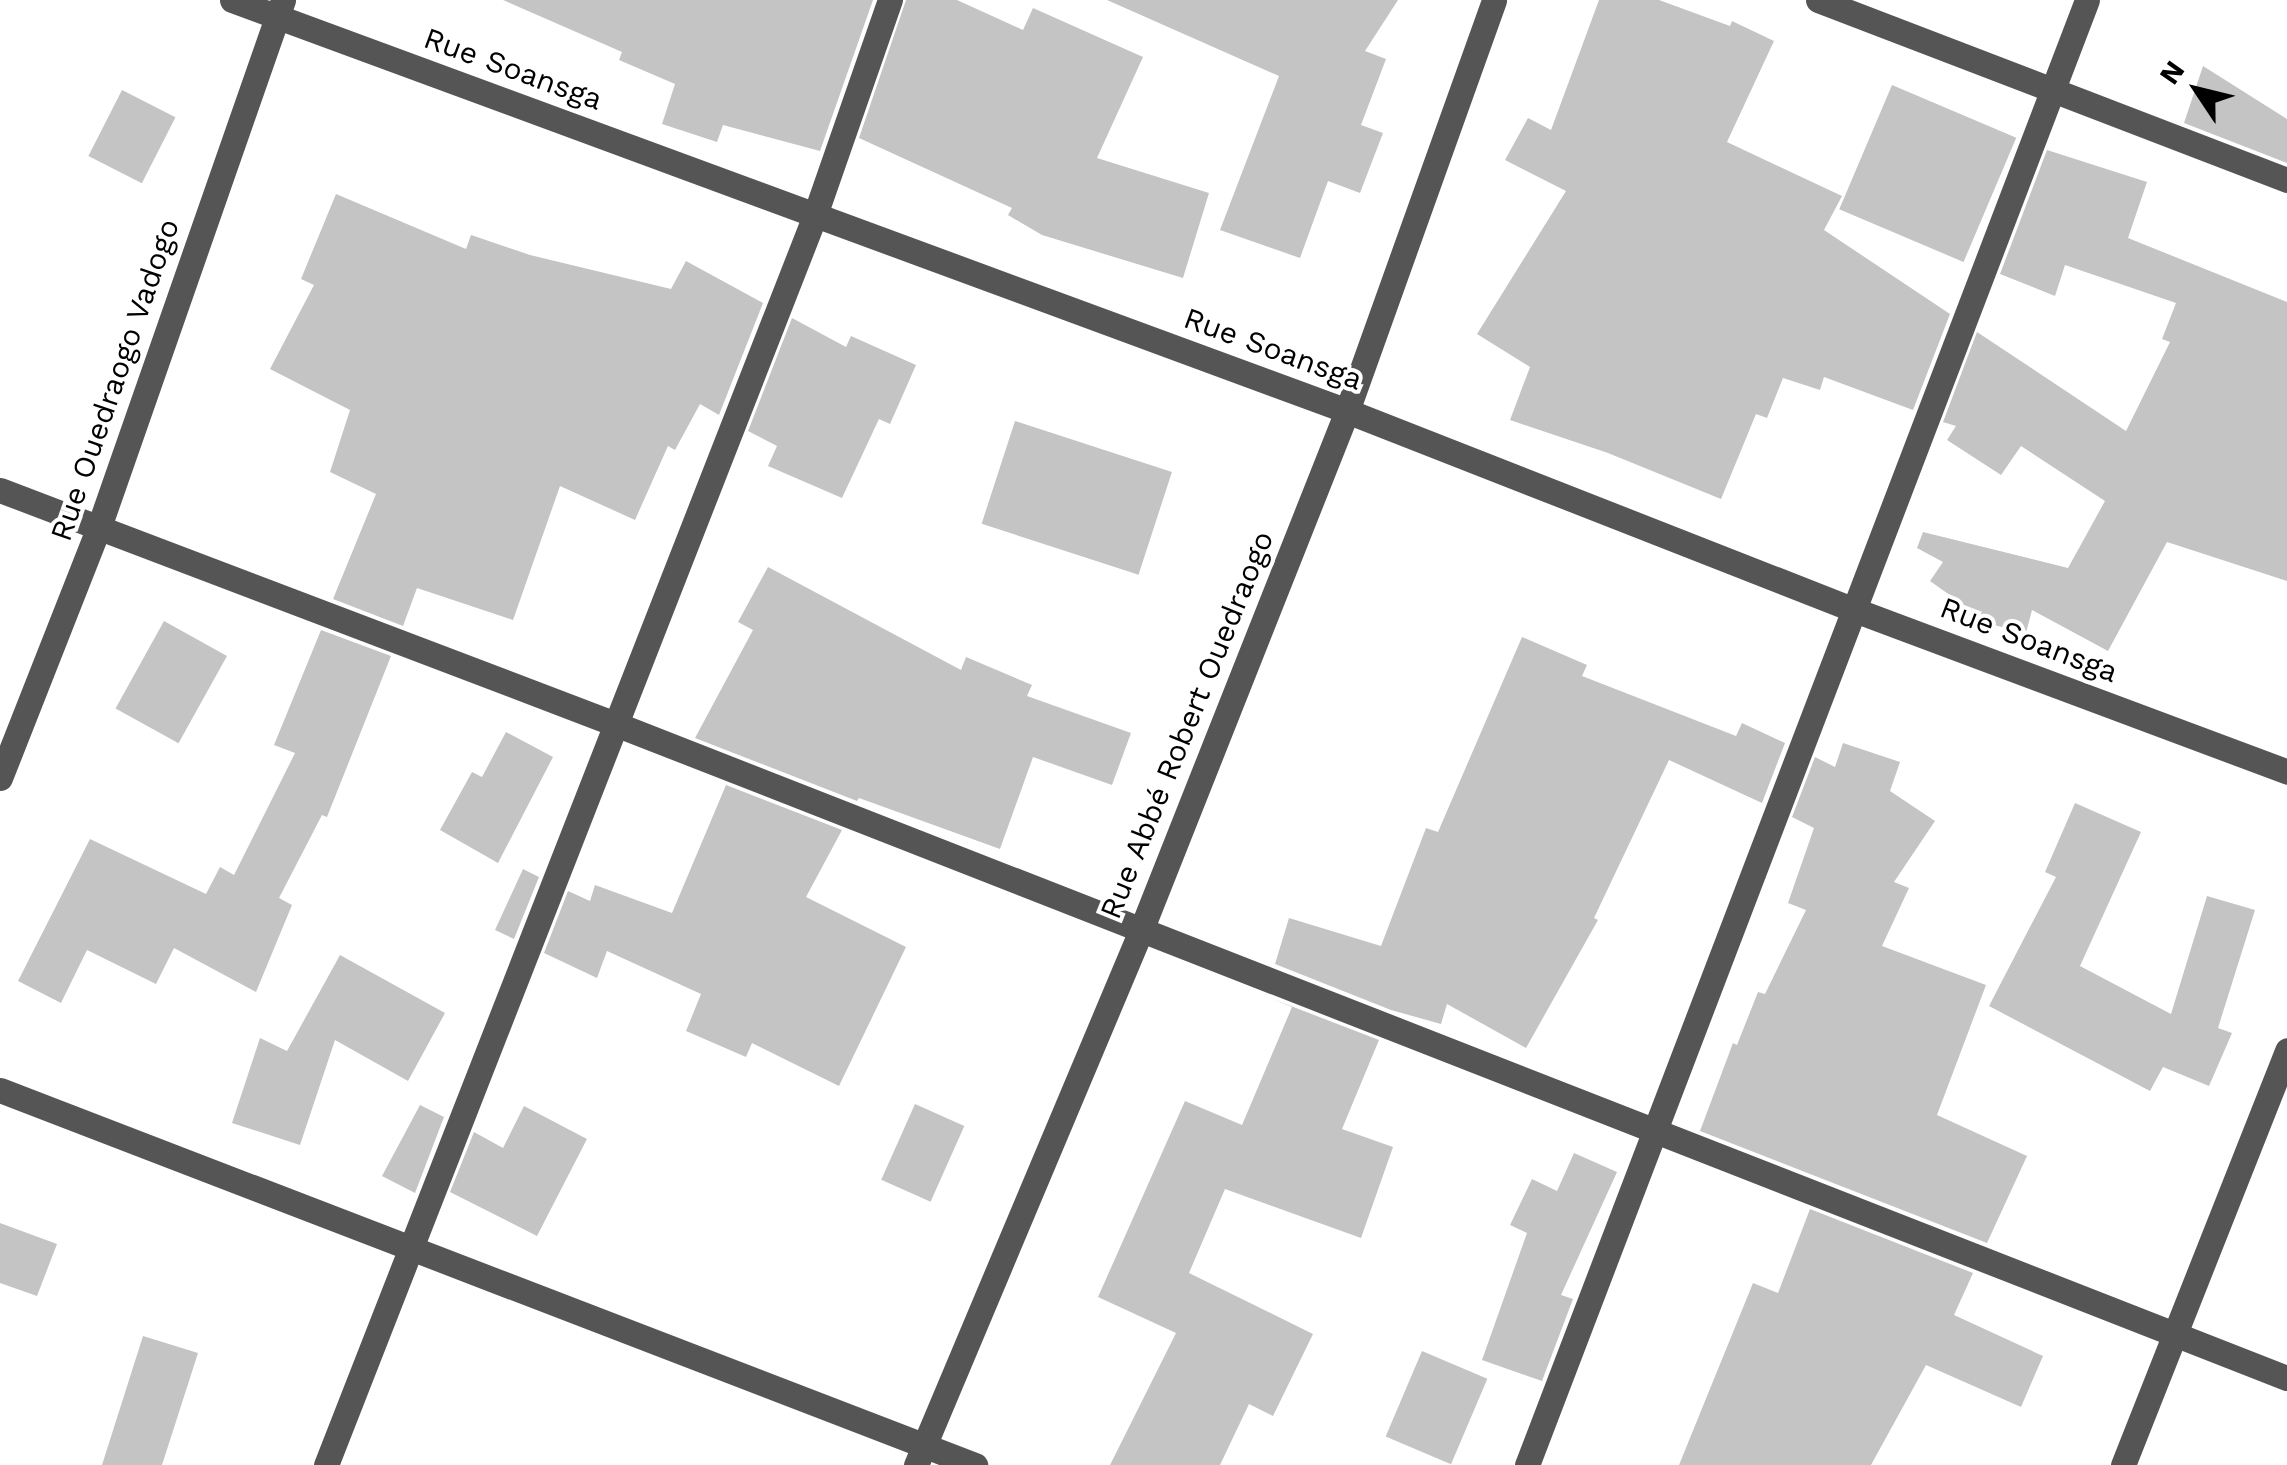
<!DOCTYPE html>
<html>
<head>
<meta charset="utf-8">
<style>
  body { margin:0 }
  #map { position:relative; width:2287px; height:1465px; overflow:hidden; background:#fff; font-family:"Work Sans",sans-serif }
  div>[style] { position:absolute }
  .building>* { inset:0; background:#c4c4c4; transform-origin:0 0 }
  .minor>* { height:25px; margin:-12.5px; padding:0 12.5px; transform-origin:12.5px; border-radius:12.5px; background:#555 }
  span { translate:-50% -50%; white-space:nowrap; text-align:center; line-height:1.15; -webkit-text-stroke:8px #fff; paint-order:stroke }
  .street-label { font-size:30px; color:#000 }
  .north { position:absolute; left:2147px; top:40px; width:100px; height:100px; -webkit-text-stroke:8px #fff; paint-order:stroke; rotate:305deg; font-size:28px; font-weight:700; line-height:40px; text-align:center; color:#000 }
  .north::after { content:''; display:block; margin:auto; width:35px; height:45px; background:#000; clip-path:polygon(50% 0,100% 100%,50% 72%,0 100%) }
</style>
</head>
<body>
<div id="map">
  <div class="building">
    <div style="clip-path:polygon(503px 0,873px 0,820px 151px,723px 125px,717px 142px,662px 124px,675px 84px,619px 60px,622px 52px)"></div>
    <div style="clip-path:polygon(906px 0,957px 0,1023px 30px,1033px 8px,1143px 57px,1097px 158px,1209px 193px,1183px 278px,1042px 235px,1008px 215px,1012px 208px,859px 138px)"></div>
    <div style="clip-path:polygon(1107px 0,1398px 0,1365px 51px,1386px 59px,1361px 125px,1383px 133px,1360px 193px,1328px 181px,1300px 258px,1220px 230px,1279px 76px)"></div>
    <div style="clip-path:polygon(1599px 0,1659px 0,1730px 26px,1732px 21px,1774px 41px,1727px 142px,1842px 196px,1824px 230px,1950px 314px,1913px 410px,1824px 377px,1820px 390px,1783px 378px,1767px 418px,1756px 414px,1721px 499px,1608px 453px,1510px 420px,1530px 367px,1477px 334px,1566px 191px,1505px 160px,1528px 118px,1551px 130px)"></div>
    <div style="clip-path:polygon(2203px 66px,2287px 119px,2287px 163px,2184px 123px)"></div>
    <div style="left:1892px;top:85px;width:135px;height:135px;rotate:23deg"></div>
    <div style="left:122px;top:90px;width:60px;height:74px;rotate:27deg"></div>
    <div style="clip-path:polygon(2047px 150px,2147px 182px,2128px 238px,2287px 302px,2287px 581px,2167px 542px,2108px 651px,2032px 610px,2026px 633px,1974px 620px,1975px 613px,1930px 581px,1943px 562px,1917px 548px,1923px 532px,2068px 568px,2105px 501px,2021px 446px,2001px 475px,1947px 440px,1956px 426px,1943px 422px,1977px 332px,2126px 431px,2170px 342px,2162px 339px,2176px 303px,2065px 265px,2055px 296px,2000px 274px)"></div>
    <div style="clip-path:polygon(336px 194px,466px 249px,471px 235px,530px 255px,671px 289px,686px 261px,763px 303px,719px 415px,700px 404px,675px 450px,668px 446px,635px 520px,560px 486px,513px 620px,417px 588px,403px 626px,333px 599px,376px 494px,330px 472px,350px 410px,270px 369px,314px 285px,301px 279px)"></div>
    <div style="clip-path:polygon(792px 318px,846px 347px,851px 336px,916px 365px,890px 424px,879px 419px,842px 498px,768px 466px,777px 446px,748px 431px)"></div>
    <div style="left:1015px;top:421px;width:165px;height:108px;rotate:18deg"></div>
    <div style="clip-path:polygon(768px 567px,961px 670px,966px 657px,1032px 685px,1027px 696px,1131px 733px,1112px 785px,1033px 757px,1000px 849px,859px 798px,857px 801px,695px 738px,753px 630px,738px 622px)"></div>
    <div style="left:164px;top:621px;width:72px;height:100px;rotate:29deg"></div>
    <div style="clip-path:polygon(321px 630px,391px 656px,327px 817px,322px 815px,279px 898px,292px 905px,256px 992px,174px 948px,156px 984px,87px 950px,61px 1003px,18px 981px,90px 839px,206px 894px,220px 867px,234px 875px,295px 753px,274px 745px)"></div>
    <div style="clip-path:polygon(1522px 637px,1587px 665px,1582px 676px,1736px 736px,1742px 723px,1785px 743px,1762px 803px,1669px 760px,1594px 918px,1598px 920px,1526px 1048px,1447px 1004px,1441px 1024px,1391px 1010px,1275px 964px,1289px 918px,1381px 946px,1426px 828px,1438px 832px)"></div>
    <div style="clip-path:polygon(506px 732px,553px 757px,498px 863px,440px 830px,472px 772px,482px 777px)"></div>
    <div style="clip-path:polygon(1843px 743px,1900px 762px,1890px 791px,1935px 821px,1894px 882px,1909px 888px,1882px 946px,1986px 985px,1937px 1115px,2027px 1156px,1987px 1243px,1700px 1131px,1733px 1043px,1737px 1045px,1758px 992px,1765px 994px,1806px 910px,1788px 903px,1814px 828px,1792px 817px,1815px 757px,1835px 767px)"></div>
    <div style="clip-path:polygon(726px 785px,842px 830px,806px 897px,906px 947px,839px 1086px,752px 1043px,746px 1057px,686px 1031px,701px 994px,607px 951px,597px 978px,544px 953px,568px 891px,590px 901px,595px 885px,672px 913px)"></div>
    <div style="clip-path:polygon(2075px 803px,2141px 832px,2080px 966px,2171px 1014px,2207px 896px,2255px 910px,2218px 1028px,2232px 1033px,2209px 1086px,2163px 1067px,2150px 1091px,1989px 1006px,2056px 877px,2045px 872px)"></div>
    <div style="clip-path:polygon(523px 869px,539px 877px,514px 939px,495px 930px)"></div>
    <div style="clip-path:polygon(340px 955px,445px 1013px,408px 1081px,335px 1040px,300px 1145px,232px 1123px,260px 1038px,287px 1051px)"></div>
    <div style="clip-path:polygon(1265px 996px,1379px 1040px,1342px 1129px,1393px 1147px,1361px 1238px,1225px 1189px,1189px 1273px,1313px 1334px,1273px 1416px,1249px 1404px,1220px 1465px,1110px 1465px,1176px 1333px,1098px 1297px,1185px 1101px,1242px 1125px,1292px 1007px)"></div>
    <div style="left:915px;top:1104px;width:54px;height:83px;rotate:24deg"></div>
    <div style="clip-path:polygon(420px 1105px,444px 1117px,415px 1193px,382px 1176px)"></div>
    <div style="clip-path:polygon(524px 1106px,587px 1139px,537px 1236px,450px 1192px,474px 1132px,503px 1148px)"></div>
    <div style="clip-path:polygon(1574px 1153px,1617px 1172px,1561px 1295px,1573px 1299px,1542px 1381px,1482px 1360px,1527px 1233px,1510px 1225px,1532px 1179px,1557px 1191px)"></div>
    <div style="clip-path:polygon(1810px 1209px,1973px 1273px,1954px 1315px,2043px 1356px,2021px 1407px,1926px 1365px,1871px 1465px,1679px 1465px,1753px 1283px,1778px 1293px)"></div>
    <div style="clip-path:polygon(0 1223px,57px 1244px,37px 1296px,0 1283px)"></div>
    <div style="clip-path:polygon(143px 1336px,198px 1353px,162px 1465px,102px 1465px)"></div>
    <div style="left:1422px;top:1351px;width:71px;height:93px;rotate:23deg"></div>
  </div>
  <div class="minor">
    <div style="left:232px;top:0;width:1188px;rotate:20.23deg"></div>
    <div style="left:1347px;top:411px;width:542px;rotate:21.41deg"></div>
    <div style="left:1852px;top:609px;width:465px;rotate:20.5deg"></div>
    <div style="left:1818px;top:0;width:502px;rotate:21deg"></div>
    <div style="left:0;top:490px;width:661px;rotate:20.82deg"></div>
    <div style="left:618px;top:725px;width:1792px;rotate:21.37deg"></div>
    <div style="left:0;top:778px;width:270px;rotate:-68.5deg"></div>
    <div style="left:99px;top:527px;width:558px;rotate:-70.75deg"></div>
    <div style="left:0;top:1090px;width:1045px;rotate:21.04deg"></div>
    <div style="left:326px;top:1465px;width:1342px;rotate:-68.63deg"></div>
    <div style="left:815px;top:215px;width:228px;rotate:-70.8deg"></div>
    <div style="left:916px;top:1465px;width:577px;rotate:-67.17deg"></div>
    <div style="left:1140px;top:933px;width:562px;rotate:-68.37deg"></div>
    <div style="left:1347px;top:411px;width:436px;rotate:-70.3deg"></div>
    <div style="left:1527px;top:1465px;width:1568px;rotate:-69.08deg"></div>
    <div style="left:2123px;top:1465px;width:446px;rotate:-68.4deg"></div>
  </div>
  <div class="street-label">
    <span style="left:513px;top:69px;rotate:20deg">Rue Soansga</span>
    <span style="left:1273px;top:349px;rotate:20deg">Rue Soansga</span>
    <span style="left:115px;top:380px;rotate:-71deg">Rue Ouedraogo Vadogo</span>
    <span style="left:2029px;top:640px;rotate:21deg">Rue Soansga</span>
    <span style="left:1187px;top:725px;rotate:-68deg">Rue Abbé Robert Ouedraogo</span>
  </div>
  <div class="north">N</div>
</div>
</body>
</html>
